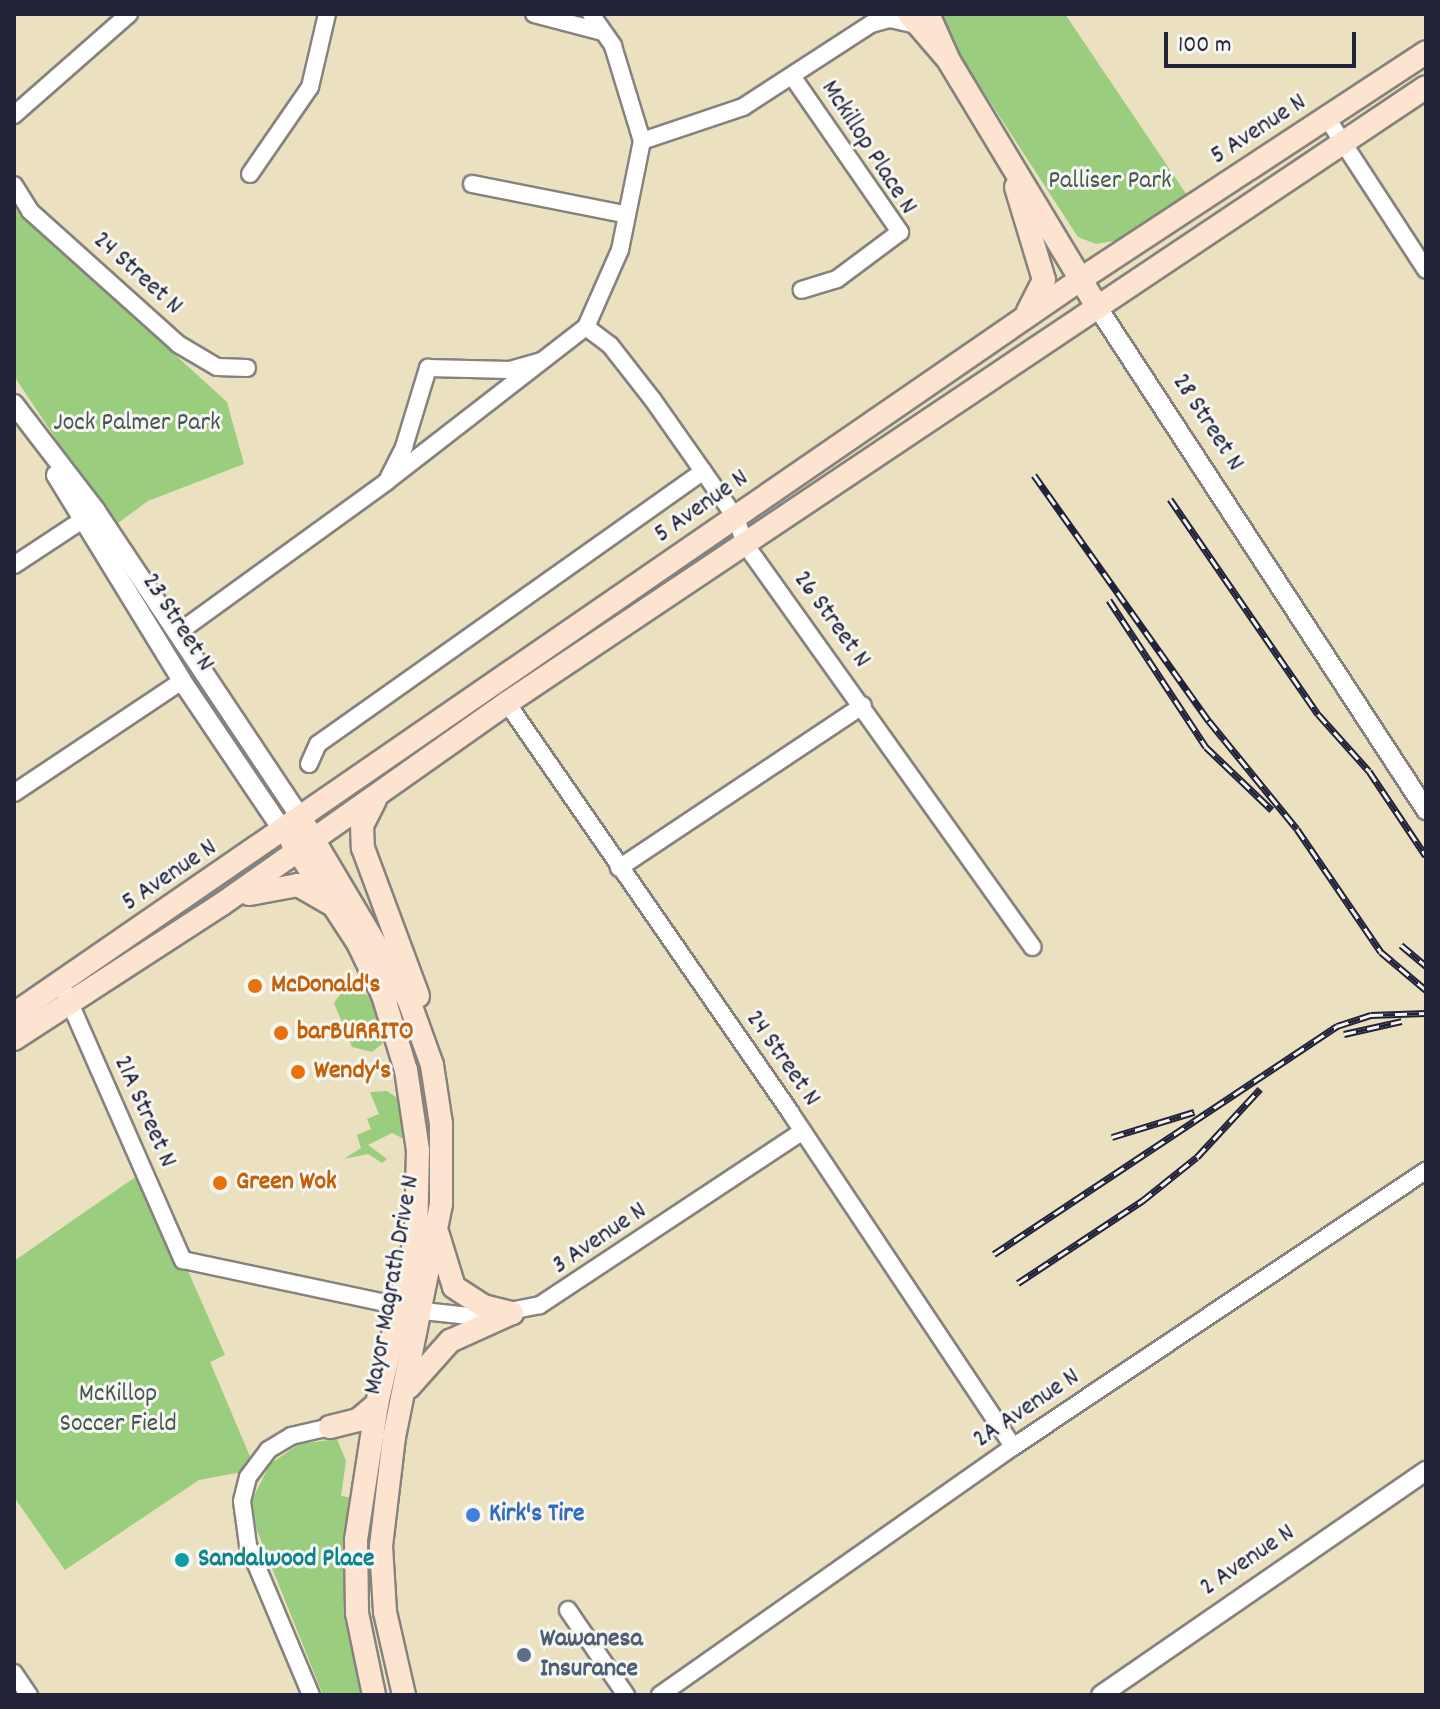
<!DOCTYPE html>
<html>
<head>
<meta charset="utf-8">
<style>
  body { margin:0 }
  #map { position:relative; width:1440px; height:1709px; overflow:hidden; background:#ebe1c0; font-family:Dekko,sans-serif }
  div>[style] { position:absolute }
  .green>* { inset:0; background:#9acd7d }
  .roads { filter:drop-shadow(2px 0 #86827e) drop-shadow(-2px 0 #86827e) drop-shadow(0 2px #86827e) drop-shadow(0 -2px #86827e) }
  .minor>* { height:16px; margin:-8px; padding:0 8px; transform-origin:8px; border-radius:8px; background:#fff }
  .tertiary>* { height:18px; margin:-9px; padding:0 9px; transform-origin:9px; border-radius:9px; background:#fff }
  .secondary>* { height:22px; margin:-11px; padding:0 11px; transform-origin:11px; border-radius:11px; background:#fde4d1 }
  .rail>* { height:7px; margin-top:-3.5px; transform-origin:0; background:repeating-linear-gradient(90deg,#f6f6f2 0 12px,#22223b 0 24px); box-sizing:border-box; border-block:2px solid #22223b }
  .dots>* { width:22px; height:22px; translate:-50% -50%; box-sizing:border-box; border:4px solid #f6f6f2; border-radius:50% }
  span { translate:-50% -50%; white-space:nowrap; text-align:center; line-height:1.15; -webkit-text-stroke:6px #f6f6f2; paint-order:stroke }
  .street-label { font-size:26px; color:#22223b }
  .park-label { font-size:26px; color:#46554f }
  .food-label { font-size:26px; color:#c56008; font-weight:700 }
  .left { translate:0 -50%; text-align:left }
  .shop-label { font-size:26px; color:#366cbe; font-weight:700 }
  .culture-label { font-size:26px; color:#0d838f; font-weight:700 }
  .service-label { font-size:26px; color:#4e5e75; font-weight:700 }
  .frame { position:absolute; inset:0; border:16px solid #22223b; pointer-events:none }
  .scale { position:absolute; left:1164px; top:32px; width:192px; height:36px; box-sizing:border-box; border:4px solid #22223b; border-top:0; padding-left:10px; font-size:24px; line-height:28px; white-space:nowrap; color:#22223b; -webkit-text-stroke:6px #f6f6f2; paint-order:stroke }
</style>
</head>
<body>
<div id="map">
  <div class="green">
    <div style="clip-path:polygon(933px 14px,1065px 14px,1189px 198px,1126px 239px,1096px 244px,1078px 237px)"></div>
    <div style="clip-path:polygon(14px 208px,227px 402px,244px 464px,148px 501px,114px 526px,14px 376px)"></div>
    <div style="clip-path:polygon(356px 989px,370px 997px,384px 1032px,382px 1044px,372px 1052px,352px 1047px,334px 1003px,342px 992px)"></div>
    <div style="clip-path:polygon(387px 1091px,400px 1100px,408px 1141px,392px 1133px,368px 1145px,387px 1159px,382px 1163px,368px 1154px,344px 1159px,361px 1148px,357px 1135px,371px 1129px,367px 1119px,379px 1114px,370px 1092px)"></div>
    <div style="clip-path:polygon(144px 1171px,225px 1355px,210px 1362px,254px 1466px,248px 1477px,236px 1473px,199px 1480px,65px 1570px,14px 1497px,14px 1261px)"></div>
    <div style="clip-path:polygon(337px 1439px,346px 1461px,341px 1496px,353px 1498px,346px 1596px,364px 1695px,323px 1695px,252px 1518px,253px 1498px,270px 1464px,299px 1444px)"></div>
  </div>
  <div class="roads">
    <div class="minor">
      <div style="left:534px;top:14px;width:71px;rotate:14.6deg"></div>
      <div style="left:591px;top:14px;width:39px;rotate:55deg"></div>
      <div style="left:613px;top:46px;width:99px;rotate:73deg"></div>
      <div style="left:792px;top:76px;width:190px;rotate:55.3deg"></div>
      <div style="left:900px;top:232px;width:79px;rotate:143.3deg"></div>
      <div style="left:837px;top:279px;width:37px;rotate:163deg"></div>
      <div style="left:14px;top:115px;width:153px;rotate:-41.3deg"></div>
      <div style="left:1327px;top:118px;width:181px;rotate:56.9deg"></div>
      <div style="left:642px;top:141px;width:107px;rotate:-18.6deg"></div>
      <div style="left:743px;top:107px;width:153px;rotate:-33deg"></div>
      <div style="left:871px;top:24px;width:20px;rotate:-15deg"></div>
      <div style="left:890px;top:19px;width:27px;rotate:13deg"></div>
      <div style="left:250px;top:174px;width:106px;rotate:-55.4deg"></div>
      <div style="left:310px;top:87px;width:75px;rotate:-76.9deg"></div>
      <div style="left:472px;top:184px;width:155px;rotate:11.2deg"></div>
      <div style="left:14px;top:185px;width:31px;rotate:58deg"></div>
      <div style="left:30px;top:211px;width:199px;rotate:41.9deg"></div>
      <div style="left:178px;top:344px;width:45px;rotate:30.5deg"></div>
      <div style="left:217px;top:367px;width:30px;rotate:2deg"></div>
      <div style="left:586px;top:327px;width:30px;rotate:37deg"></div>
      <div style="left:610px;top:345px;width:70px;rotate:52deg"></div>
      <div style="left:653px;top:400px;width:144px;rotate:54.9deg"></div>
      <div style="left:736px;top:518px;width:28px;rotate:71deg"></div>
      <div style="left:745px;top:544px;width:495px;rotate:54.5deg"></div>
      <div style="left:389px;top:477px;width:34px;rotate:-63deg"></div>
      <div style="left:404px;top:447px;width:83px;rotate:-73.1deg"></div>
      <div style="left:428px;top:368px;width:82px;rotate:1.4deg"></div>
      <div style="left:510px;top:370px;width:32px;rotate:-16deg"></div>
      <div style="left:14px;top:565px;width:95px;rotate:-33.4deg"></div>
      <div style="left:179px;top:632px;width:256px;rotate:-35.9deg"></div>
      <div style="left:386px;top:482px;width:253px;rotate:-37.8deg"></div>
      <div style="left:586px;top:327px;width:84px;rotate:-66.2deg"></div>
      <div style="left:620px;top:250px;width:111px;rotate:-78.6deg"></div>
      <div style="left:507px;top:703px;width:497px;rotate:55.3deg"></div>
      <div style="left:790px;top:1112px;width:402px;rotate:56.3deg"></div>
      <div style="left:309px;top:764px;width:22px;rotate:-66deg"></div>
      <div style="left:318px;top:744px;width:472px;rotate:-35.3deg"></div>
      <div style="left:14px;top:793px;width:202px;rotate:-33.7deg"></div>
      <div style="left:619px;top:868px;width:293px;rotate:-33.7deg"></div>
      <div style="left:66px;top:994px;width:291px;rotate:66.3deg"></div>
      <div style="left:183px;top:1260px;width:245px;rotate:12deg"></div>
      <div style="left:423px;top:1311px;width:56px;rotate:6.1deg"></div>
      <div style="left:479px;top:1317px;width:62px;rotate:-11.1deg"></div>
      <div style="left:540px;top:1305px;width:315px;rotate:-33.5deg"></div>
      <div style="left:568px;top:1610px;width:103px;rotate:55.7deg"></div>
      <div style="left:14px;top:1673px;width:27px;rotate:56deg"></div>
      <div style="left:311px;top:1695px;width:163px;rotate:-112.8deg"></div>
      <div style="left:248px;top:1545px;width:44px;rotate:-97.8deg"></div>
      <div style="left:242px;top:1501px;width:25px;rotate:-76deg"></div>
      <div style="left:248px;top:1477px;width:34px;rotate:-53deg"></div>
      <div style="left:268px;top:1450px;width:27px;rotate:-31deg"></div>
      <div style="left:291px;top:1436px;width:40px;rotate:-13deg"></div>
      <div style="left:660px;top:1695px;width:431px;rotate:-35.1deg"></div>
      <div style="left:1013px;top:1447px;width:497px;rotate:-33.8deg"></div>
    </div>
    <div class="tertiary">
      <div style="left:1098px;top:308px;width:600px;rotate:56.84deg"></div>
      <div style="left:14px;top:404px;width:135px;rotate:52.5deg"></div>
      <div style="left:96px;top:511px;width:371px;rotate:56.3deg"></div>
      <div style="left:56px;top:475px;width:241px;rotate:58.5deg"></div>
      <div style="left:182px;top:681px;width:182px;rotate:56deg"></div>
      <div style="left:1101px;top:1695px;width:395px;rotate:-34.6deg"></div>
    </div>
    <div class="secondary">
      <div style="left:909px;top:14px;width:57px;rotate:49.3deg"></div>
      <div style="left:928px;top:14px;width:51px;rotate:65.9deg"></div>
      <div style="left:949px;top:61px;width:288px;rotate:58.9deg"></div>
      <div style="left:1016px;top:187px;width:97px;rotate:73.2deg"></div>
      <div style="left:1044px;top:280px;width:36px;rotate:117deg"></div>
      <div style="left:375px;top:800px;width:28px;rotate:117deg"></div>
      <div style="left:362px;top:825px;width:23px;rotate:88deg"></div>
      <div style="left:363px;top:848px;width:158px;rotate:69.6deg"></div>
      <div style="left:307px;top:829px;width:200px;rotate:59.3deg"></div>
      <div style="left:409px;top:1001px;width:68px;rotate:70.2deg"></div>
      <div style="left:432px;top:1065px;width:60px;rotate:81.3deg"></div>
      <div style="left:441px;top:1124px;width:80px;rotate:90deg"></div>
      <div style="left:441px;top:1204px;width:238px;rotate:101.4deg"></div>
      <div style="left:394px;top:1437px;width:110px;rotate:96.8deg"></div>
      <div style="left:381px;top:1546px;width:66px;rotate:86.5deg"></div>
      <div style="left:385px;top:1612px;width:85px;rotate:77.1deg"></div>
      <div style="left:292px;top:842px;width:121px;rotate:56.8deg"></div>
      <div style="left:358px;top:943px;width:58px;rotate:64.3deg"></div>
      <div style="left:383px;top:995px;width:78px;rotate:73deg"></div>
      <div style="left:406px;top:1070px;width:81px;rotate:81.5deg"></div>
      <div style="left:418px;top:1150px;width:85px;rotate:91.3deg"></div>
      <div style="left:416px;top:1235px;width:173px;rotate:103deg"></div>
      <div style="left:377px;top:1404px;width:138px;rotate:98.8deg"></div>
      <div style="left:356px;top:1540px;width:73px;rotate:89.2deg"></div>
      <div style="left:357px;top:1613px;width:84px;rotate:78.3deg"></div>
      <div style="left:249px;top:894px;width:50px;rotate:-10.4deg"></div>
      <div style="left:298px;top:885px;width:36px;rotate:30deg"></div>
      <div style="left:14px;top:1014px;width:1296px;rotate:-34.56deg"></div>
      <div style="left:1081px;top:279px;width:413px;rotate:-33.3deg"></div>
      <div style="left:14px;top:1039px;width:248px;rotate:-33deg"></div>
      <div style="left:222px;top:904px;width:349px;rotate:-35.2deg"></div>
      <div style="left:507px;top:703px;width:1106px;rotate:-33.83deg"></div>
      <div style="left:438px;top:1235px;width:54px;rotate:72.9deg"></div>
      <div style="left:454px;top:1287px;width:35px;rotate:33deg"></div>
      <div style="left:483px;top:1306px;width:30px;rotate:14deg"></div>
      <div style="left:409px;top:1387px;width:62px;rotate:-48.3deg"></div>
      <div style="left:450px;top:1341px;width:68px;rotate:-24.3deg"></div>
      <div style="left:330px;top:1427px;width:29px;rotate:-14deg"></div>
      <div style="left:358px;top:1420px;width:25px;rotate:-40deg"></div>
    </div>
  </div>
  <div class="rail">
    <div style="left:1034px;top:475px;width:302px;rotate:54.6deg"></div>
    <div style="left:1209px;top:721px;width:139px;rotate:50.8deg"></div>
    <div style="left:1297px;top:829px;width:149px;rotate:55.7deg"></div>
    <div style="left:1381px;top:952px;width:59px;rotate:40.2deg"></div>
    <div style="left:1170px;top:499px;width:261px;rotate:55.5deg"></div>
    <div style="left:1318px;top:714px;width:76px;rotate:48.2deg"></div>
    <div style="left:1369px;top:771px;width:102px;rotate:56.2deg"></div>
    <div style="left:1109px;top:600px;width:176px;rotate:56.6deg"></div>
    <div style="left:1206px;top:747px;width:91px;rotate:43.7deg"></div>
    <div style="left:1401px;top:945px;width:33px;rotate:40deg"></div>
    <div style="left:1344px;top:1034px;width:59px;rotate:-12.6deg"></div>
    <div style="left:1112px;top:1137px;width:86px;rotate:-17deg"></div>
    <div style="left:994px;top:1254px;width:412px;rotate:-33.6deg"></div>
    <div style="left:1337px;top:1026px;width:36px;rotate:-18deg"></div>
    <div style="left:1371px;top:1015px;width:55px;rotate:-2.1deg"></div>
    <div style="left:1018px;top:1283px;width:149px;rotate:-33.5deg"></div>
    <div style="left:1142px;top:1201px;width:70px;rotate:-38.7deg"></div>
    <div style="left:1197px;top:1157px;width:93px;rotate:-47.2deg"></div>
  </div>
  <div class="dots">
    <div style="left:255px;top:986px;background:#e8710a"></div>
    <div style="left:281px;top:1033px;background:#e8710a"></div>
    <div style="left:298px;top:1072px;background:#e8710a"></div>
    <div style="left:220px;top:1183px;background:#e8710a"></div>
    <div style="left:473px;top:1515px;background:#3f7fe0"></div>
    <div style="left:182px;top:1560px;background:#0f9aa8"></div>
    <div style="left:524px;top:1655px;background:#5c6f8a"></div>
  </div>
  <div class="street-label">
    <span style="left:1259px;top:130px;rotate:-33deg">5 Avenue N</span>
    <span style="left:868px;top:148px;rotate:57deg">Mckillop Place N</span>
    <span style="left:137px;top:274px;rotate:42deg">24 Street N</span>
    <span style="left:1207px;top:423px;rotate:57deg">28 Street N</span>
    <span style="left:702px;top:507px;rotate:-35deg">5 Avenue N</span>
    <span style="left:831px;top:620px;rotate:54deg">26 Street N</span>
    <span style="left:177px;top:623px;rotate:57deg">23 Street N</span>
    <span style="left:170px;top:876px;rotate:-34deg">5 Avenue N</span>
    <span style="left:782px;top:1059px;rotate:55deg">24 Street N</span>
    <span style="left:144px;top:1112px;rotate:66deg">21A Street N</span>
    <span style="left:600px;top:1239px;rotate:-34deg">3 Avenue N</span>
    <span style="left:393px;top:1285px;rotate:-80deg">Mayor Magrath Drive N</span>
    <span style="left:1027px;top:1409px;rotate:-34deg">2A Avenue N</span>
    <span style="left:1248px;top:1561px;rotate:-34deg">2 Avenue N</span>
  </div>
  <div class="park-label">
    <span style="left:1110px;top:182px">Palliser Park</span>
    <span style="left:137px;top:424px">Jock Palmer Park</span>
    <span style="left:118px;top:1410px">McKillop<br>Soccer Field</span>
  </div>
  <div class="food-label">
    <span class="left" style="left:271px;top:986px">McDonald's</span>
    <span class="left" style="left:297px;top:1033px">barBURRITO</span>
    <span class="left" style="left:314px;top:1072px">Wendy's</span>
    <span class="left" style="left:236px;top:1183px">Green Wok</span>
  </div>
  <div class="shop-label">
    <span class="left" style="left:489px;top:1515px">Kirk's Tire</span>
  </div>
  <div class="culture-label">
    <span class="left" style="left:198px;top:1560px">Sandalwood Place</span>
  </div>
  <div class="service-label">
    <span class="left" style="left:540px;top:1655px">Wawanesa<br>Insurance</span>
  </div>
  <div class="frame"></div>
  <div class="scale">100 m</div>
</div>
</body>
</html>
